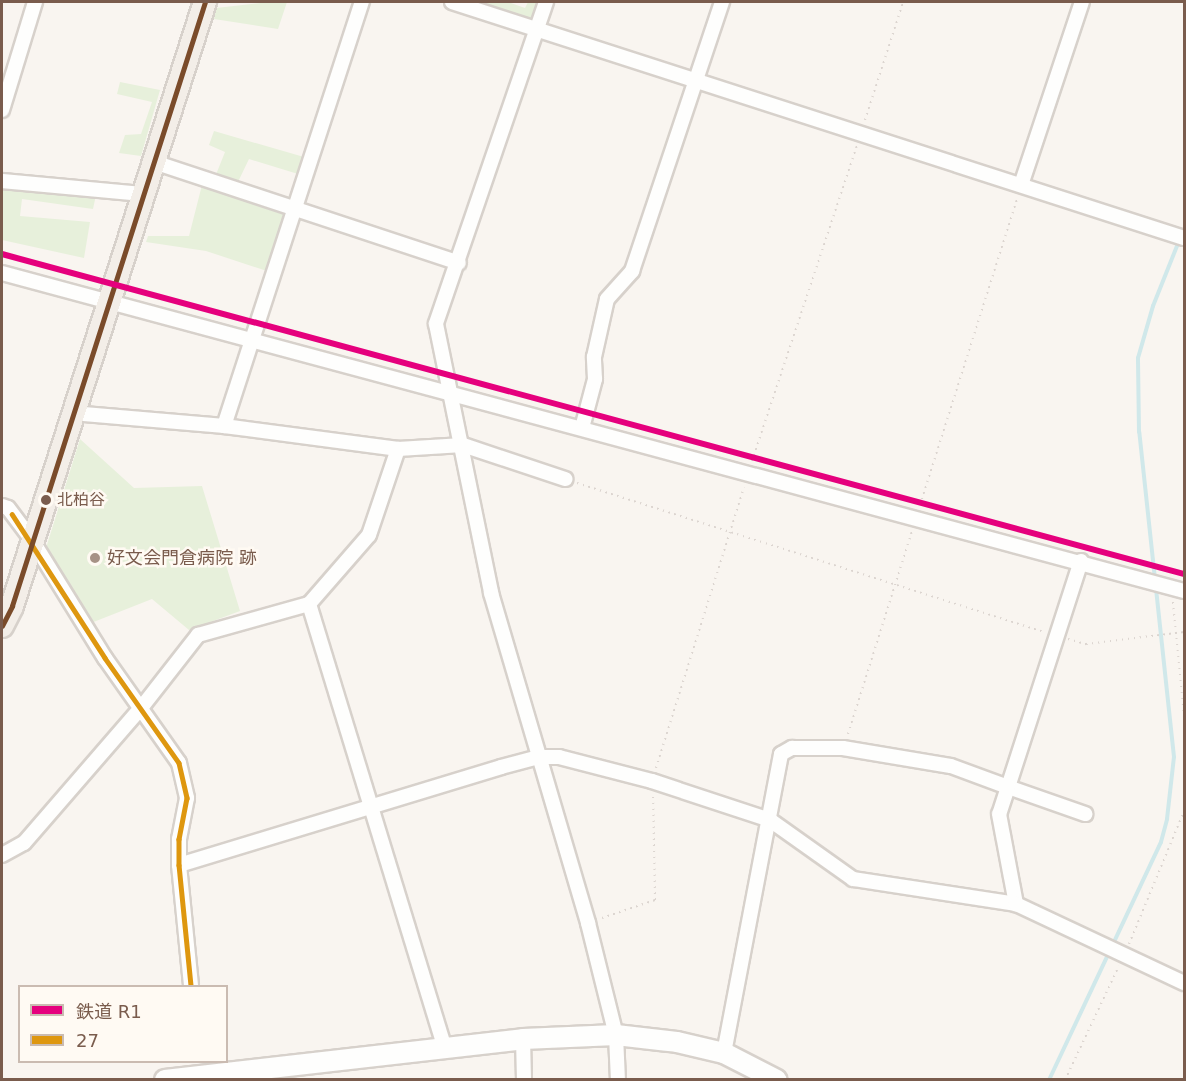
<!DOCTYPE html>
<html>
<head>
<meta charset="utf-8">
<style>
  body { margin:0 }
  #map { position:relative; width:1186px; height:1081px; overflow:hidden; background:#f9f5f0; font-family:"DejaVu Sans","Noto Sans JP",sans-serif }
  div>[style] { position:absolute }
  .green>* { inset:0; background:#e7f0db }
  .stream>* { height:4px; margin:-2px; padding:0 2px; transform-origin:2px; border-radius:2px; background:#d0e8ea }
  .path>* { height:2px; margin-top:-1px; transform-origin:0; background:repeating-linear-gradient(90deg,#dcd5d0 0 1.5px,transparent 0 6px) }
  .roads { filter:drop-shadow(2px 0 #d7d1cb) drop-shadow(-2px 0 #d7d1cb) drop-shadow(0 2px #d7d1cb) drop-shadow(0 -2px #d7d1cb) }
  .street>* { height:14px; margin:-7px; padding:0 7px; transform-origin:7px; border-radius:7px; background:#fefefd }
  .secondary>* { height:20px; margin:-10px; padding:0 10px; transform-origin:10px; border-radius:10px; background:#fefefd }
  .primary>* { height:22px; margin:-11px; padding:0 11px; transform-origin:11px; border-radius:11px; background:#f3eee8 }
  .bus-1>* { height:4.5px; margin:-2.25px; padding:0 2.25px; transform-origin:2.25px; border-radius:2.25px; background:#de970f }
  .bus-2>* { height:4.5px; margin:-2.25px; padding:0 2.25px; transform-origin:2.25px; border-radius:2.25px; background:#7a4b2a }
  .rail-1>* { height:6px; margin:-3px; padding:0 3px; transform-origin:3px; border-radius:3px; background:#e5007d }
  .dots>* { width:16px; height:16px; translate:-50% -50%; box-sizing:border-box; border:3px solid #fffaf3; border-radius:50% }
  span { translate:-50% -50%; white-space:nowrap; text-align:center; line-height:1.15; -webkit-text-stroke:5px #fffaf3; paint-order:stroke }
  .bus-label { font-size:16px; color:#7a5c4d }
  .left { translate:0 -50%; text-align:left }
  .poi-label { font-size:18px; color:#7a5c4d }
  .frame { position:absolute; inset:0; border:3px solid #7a5c4d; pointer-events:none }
  .legend { position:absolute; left:18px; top:985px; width:210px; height:78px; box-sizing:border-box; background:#fffaf3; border:2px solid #cabbb1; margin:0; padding:8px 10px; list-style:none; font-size:18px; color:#7a5c4d }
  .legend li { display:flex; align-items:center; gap:12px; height:30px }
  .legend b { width:30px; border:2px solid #cabbb1 }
</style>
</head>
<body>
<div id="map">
  <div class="green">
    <div style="clip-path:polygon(269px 2px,287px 2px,278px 29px,214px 19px,216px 8px)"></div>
    <div style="clip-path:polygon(467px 2px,508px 2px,525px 8px,528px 2px,542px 2px,535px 23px)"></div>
    <div style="clip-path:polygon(120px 82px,160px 90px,141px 156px,119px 153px,125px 135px,141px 134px,152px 102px,117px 94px)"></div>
    <div style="clip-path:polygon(214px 131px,304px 157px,298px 174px,249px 159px,237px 184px,215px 177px,225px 152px,209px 145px)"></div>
    <div style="clip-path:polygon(202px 185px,286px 215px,267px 271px,206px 251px,146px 242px,148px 236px,189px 236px)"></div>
    <div style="clip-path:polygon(2px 187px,96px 195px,93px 209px,22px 199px,20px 216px,90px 222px,84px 258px,2px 240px)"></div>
    <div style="clip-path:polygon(80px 439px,134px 488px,202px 486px,240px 611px,189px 630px,152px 599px,91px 623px,46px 548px)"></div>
  </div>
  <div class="stream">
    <div style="left:1049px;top:1080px;width:263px;rotate:-64.8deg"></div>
    <div style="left:1161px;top:842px;width:24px;rotate:-75deg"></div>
    <div style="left:1167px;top:819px;width:62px;rotate:-83.6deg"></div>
    <div style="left:1174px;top:757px;width:327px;rotate:-96.1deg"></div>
    <div style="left:1139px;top:432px;width:74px;rotate:-90.8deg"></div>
    <div style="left:1138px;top:358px;width:54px;rotate:-73.9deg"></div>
    <div style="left:1153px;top:306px;width:70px;rotate:-68.2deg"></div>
  </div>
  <div class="path">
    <div style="left:865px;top:120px;width:124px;rotate:-72.1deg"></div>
    <div style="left:752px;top:461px;width:333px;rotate:-71.6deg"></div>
    <div style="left:577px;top:483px;width:489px;rotate:17.7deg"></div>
    <div style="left:920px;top:505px;width:321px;rotate:-72.4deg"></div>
    <div style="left:1173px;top:602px;width:116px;rotate:84.5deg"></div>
    <div style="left:1068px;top:639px;width:19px;rotate:16deg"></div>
    <div style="left:1086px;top:644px;width:99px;rotate:-7deg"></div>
    <div style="left:848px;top:734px;width:213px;rotate:-72.5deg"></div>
    <div style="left:656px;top:768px;width:294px;rotate:-72.6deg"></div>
    <div style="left:602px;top:918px;width:56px;rotate:-18.8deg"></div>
    <div style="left:655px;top:900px;width:106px;rotate:-91.1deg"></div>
    <div style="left:1129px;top:944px;width:144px;rotate:-67.5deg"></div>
    <div style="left:1065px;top:1080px;width:126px;rotate:-64.7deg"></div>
  </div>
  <div class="roads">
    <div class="street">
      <div style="left:452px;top:2px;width:769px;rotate:17.87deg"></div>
      <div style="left:546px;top:2px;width:340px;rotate:108.9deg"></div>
      <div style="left:436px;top:324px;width:275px;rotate:78.4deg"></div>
      <div style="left:491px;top:593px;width:344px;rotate:73.6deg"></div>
      <div style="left:588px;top:923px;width:115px;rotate:76deg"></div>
      <div style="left:616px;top:1035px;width:45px;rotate:87.5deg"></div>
      <div style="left:2px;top:110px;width:113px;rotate:-73deg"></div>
      <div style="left:154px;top:162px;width:321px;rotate:18.3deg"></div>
      <div style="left:2px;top:181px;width:142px;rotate:5.3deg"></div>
      <div style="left:1022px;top:182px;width:190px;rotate:-71.6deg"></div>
      <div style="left:2px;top:273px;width:1224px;rotate:15.06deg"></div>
      <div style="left:72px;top:413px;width:153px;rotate:4.9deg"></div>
      <div style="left:224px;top:426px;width:176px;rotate:7.5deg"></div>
      <div style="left:398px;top:449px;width:65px;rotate:-3.5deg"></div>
      <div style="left:463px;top:445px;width:108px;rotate:18.4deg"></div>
      <div style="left:224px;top:426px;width:446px;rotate:-72deg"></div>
      <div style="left:582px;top:428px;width:51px;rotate:-75.1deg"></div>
      <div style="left:595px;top:379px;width:22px;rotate:-93deg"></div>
      <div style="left:594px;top:357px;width:59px;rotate:-77.4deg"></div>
      <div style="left:607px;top:299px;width:38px;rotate:-48deg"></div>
      <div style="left:632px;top:271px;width:284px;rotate:-71.5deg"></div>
      <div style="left:2px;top:506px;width:6px;rotate:18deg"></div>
      <div style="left:8px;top:508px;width:40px;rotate:53deg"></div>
      <div style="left:32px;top:540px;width:139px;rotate:58.3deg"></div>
      <div style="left:105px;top:658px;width:128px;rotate:54.8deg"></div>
      <div style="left:179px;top:763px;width:36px;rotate:77deg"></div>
      <div style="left:187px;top:798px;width:42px;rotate:101deg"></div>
      <div style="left:179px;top:839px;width:26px;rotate:90deg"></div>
      <div style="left:179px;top:865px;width:122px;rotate:84.3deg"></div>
      <div style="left:1081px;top:561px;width:237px;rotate:107.9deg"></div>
      <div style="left:1008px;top:787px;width:82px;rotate:19.3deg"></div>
      <div style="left:309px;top:604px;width:464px;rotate:73deg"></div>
      <div style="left:2px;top:855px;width:25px;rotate:-29deg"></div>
      <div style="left:24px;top:843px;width:179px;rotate:-49.1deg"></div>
      <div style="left:141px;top:708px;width:93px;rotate:-52deg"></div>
      <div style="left:198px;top:635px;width:115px;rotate:-15.6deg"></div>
      <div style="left:309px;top:604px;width:91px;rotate:-49deg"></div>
      <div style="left:369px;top:535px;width:91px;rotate:-71.4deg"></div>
      <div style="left:179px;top:865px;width:337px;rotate:-16.9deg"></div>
      <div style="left:501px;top:767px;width:38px;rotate:-15deg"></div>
      <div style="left:538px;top:757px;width:21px"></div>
      <div style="left:559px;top:757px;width:96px;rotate:14.5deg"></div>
      <div style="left:652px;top:781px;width:124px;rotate:18.3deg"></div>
      <div style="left:770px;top:820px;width:102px;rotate:35.4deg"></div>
      <div style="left:853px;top:879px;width:165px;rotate:8.7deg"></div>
      <div style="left:523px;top:1039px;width:41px;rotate:88.6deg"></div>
      <div style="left:724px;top:1053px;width:304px;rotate:-79.2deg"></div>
      <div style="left:781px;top:754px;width:13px;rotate:-29deg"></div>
      <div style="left:792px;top:748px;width:51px"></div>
      <div style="left:843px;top:748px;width:109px;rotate:9.5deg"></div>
      <div style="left:951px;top:766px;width:61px;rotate:20.2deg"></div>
      <div style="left:1008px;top:787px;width:28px;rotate:108deg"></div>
      <div style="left:999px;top:814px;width:92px;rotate:79.3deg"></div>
      <div style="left:1016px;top:904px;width:186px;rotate:25.2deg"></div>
    </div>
    <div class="secondary">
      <div style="left:165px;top:1080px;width:360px;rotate:-6.5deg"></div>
      <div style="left:523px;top:1039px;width:93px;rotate:-2.5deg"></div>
      <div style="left:616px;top:1035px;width:61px;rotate:6.5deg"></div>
      <div style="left:677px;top:1042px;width:48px;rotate:13.2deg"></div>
      <div style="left:724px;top:1053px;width:59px;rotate:27deg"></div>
    </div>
    <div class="primary">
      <div style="left:2px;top:626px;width:22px;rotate:-63deg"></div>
      <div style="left:12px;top:606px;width:634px;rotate:-72.28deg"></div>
    </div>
  </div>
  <div class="bus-1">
    <div style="left:12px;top:514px;width:171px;rotate:57.1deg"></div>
    <div style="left:105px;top:658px;width:128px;rotate:54.8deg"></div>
    <div style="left:179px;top:763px;width:36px;rotate:77deg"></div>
    <div style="left:187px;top:798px;width:42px;rotate:101deg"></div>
    <div style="left:179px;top:839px;width:26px;rotate:90deg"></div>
    <div style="left:179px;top:865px;width:122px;rotate:84.3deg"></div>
  </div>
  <div class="bus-2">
    <div style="left:2px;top:626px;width:22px;rotate:-63deg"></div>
    <div style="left:12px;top:606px;width:634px;rotate:-72.28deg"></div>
  </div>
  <div class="rail-1">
    <div style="left:2px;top:254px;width:1225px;rotate:15.15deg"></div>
  </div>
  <div class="dots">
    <div style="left:46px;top:500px;background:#7a5c4d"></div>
    <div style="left:95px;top:558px;background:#a69286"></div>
  </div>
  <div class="bus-label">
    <span class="left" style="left:57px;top:500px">北柏谷</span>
  </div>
  <div class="poi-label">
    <span class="left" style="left:107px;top:558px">好文会門倉病院 跡</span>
  </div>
  <div class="frame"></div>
  <ul class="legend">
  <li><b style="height:8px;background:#e5007d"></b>鉄道 R1</li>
  <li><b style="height:8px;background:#de970f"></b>27</li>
  </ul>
</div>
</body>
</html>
